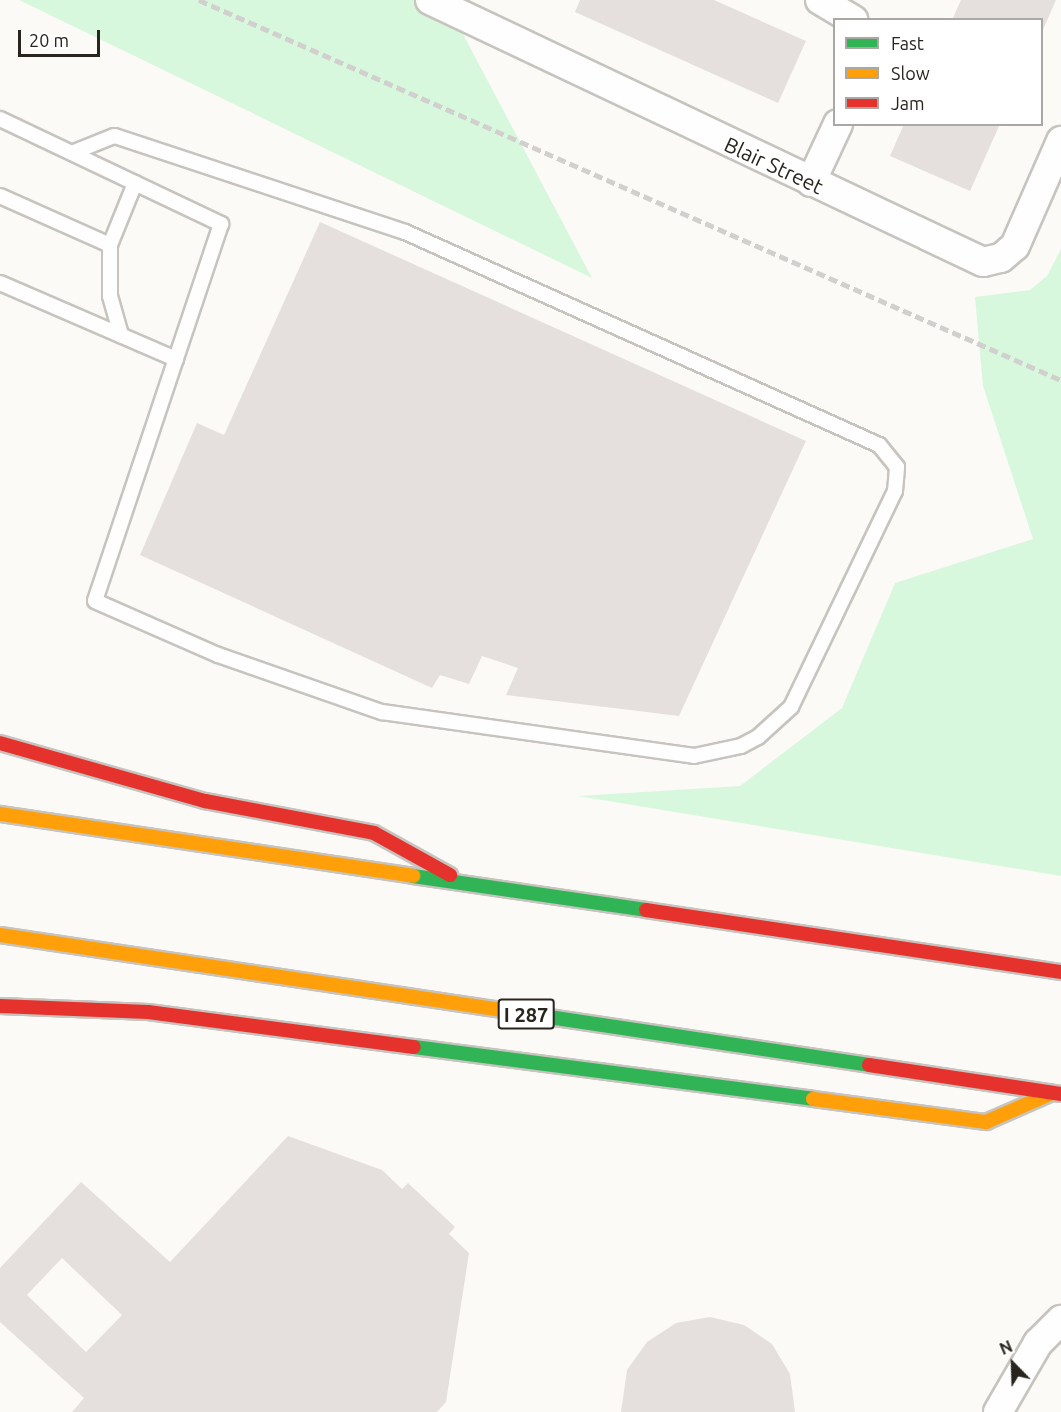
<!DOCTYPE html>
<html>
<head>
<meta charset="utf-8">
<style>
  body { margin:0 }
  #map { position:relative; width:1061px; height:1412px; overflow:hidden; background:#fcfaf7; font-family:Ubuntu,sans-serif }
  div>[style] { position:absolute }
  .green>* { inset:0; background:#d7f8dd }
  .building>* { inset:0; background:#e5e0dd }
  .roads { filter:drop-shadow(2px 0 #c7c4bf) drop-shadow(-2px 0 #c7c4bf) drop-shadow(0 2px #c7c4bf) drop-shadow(0 -2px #c7c4bf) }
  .lane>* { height:14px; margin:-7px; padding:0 7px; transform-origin:7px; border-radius:7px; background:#fffefe }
  .street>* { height:28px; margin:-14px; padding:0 14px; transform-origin:14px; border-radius:14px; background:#fffefe }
  .fast>* { height:14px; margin:-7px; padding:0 7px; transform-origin:7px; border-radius:7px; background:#30b455 }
  .slow>* { height:14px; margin:-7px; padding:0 7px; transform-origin:7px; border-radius:7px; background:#ff9f0a }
  .jam>* { height:14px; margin:-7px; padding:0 7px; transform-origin:7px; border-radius:7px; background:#e5322d }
  .rail>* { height:4.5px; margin-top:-2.25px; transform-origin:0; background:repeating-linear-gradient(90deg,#d2d0cf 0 9px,transparent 0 13.5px) }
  span { translate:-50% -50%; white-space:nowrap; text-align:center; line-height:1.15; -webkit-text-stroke:4.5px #fff; paint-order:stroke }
  .shield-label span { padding:2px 4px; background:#fff; border:2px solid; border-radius:4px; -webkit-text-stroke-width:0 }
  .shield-label { font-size:20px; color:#28251e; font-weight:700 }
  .street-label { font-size:21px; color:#28251e }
  .legend { position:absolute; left:833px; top:18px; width:210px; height:108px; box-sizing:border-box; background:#fff; border:2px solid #a9a8a5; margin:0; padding:8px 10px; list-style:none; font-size:18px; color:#28251e }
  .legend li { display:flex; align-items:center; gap:12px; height:30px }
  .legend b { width:30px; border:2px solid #a9a8a5 }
  .north { position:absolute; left:983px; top:1334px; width:60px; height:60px; -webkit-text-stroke:4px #fff; paint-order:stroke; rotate:337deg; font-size:16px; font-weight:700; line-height:24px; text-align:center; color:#28251e }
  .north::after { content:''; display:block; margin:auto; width:21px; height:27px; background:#28251e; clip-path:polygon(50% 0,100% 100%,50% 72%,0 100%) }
  .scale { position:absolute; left:18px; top:30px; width:82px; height:27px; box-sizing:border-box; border:3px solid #28251e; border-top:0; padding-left:8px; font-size:18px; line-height:21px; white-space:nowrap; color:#28251e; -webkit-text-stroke:4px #fff; paint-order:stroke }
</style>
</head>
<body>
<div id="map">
  <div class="green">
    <div style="clip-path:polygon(19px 0,445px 0,592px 278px,211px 93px)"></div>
    <div style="clip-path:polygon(1061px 249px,1061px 876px,578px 796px,740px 786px,842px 708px,895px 583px,1033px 539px,983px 386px,975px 297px,1030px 290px,1047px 276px)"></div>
  </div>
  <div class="building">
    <div style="clip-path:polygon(580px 0,714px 0,806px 41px,778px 103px,575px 12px)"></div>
    <div style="clip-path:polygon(961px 0,1056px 0,1042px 32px,1042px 20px,952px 20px)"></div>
    <div style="clip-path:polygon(904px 124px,1000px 124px,970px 191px,890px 156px)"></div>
    <div style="clip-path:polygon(320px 222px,806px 441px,679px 716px,506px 695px,518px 668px,482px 656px,469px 684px,440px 675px,432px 688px,140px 555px,197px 423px,224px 435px)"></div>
    <div style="clip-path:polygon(evenodd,288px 1136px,382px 1170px,402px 1189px,408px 1183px,455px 1227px,449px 1234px,469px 1253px,446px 1402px,437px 1412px,72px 1412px,84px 1398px,0 1322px,0 1268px,81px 1182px,170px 1262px,288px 1136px,62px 1258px,122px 1315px,86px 1352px,27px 1295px,62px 1258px)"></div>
    <div style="clip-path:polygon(710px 1317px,744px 1325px,772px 1344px,790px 1374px,795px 1412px,621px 1412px,627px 1370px,647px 1342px,676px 1323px)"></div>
  </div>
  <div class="roads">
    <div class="lane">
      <div style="left:0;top:119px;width:245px;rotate:25.4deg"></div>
      <div style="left:221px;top:224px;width:397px;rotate:108.5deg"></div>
      <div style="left:95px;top:601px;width:134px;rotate:23.7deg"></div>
      <div style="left:218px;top:655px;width:174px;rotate:19.2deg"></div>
      <div style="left:382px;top:712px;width:315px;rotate:8deg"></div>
      <div style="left:694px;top:756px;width:48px;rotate:-12deg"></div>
      <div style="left:741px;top:746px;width:19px;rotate:-28deg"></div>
      <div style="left:758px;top:737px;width:45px;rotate:-42.3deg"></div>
      <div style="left:791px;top:707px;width:240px;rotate:-64.3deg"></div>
      <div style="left:895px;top:491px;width:24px;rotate:-85deg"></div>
      <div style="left:897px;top:467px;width:28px;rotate:-129deg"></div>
      <div style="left:879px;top:445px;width:520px;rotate:-155.8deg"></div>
      <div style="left:405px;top:232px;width:306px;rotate:-161.7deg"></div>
      <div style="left:114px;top:136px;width:45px;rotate:158deg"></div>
      <div style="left:0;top:196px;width:120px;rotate:24deg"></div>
      <div style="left:110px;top:245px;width:67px;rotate:-68deg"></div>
      <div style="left:110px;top:245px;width:51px;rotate:90deg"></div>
      <div style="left:110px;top:296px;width:41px;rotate:74.2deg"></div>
      <div style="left:0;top:283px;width:192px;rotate:23.4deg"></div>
    </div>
    <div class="street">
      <div style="left:430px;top:0;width:612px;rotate:25.35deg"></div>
      <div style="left:983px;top:262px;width:18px;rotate:-13deg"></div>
      <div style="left:1001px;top:258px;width:18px;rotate:-41deg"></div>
      <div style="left:1015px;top:246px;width:115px;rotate:-66.3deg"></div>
      <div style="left:820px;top:0;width:39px;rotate:31deg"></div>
      <div style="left:811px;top:182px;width:64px;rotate:-65deg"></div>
      <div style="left:998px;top:1412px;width:80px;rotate:-59.9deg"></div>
      <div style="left:1038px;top:1343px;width:33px;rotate:-45deg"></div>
    </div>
    <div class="fast">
      <div style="left:413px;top:876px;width:235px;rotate:8.3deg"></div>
      <div style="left:502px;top:1010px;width:371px;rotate:8.5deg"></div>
      <div style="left:414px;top:1047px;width:402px;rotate:7.4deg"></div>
    </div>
    <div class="slow">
      <div style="left:0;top:814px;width:418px;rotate:8.5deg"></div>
      <div style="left:0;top:935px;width:508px;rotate:8.5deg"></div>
      <div style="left:813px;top:1099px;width:175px;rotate:7.6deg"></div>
      <div style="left:986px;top:1122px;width:72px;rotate:-23.7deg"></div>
    </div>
    <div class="jam">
      <div style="left:0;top:743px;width:213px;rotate:15.8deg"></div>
      <div style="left:205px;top:801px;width:172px;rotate:10.7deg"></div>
      <div style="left:374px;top:833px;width:87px;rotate:28.9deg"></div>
      <div style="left:646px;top:910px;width:420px;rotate:8.5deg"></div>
      <div style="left:0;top:1006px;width:148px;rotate:2.3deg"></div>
      <div style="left:148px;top:1012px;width:268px;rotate:7.5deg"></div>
      <div style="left:869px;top:1065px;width:194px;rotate:8.6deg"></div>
    </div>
  </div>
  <div class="rail">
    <div style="left:199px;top:0;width:942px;rotate:23.79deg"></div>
  </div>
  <div class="shield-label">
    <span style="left:526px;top:1014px">I 287</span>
  </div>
  <div class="street-label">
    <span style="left:774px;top:165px;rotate:25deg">Blair Street</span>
  </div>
  <ul class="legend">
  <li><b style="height:8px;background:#30b455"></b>Fast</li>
  <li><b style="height:8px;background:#ff9f0a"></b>Slow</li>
  <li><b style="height:8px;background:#e5322d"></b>Jam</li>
  </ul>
  <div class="north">N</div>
  <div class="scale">20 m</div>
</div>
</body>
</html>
